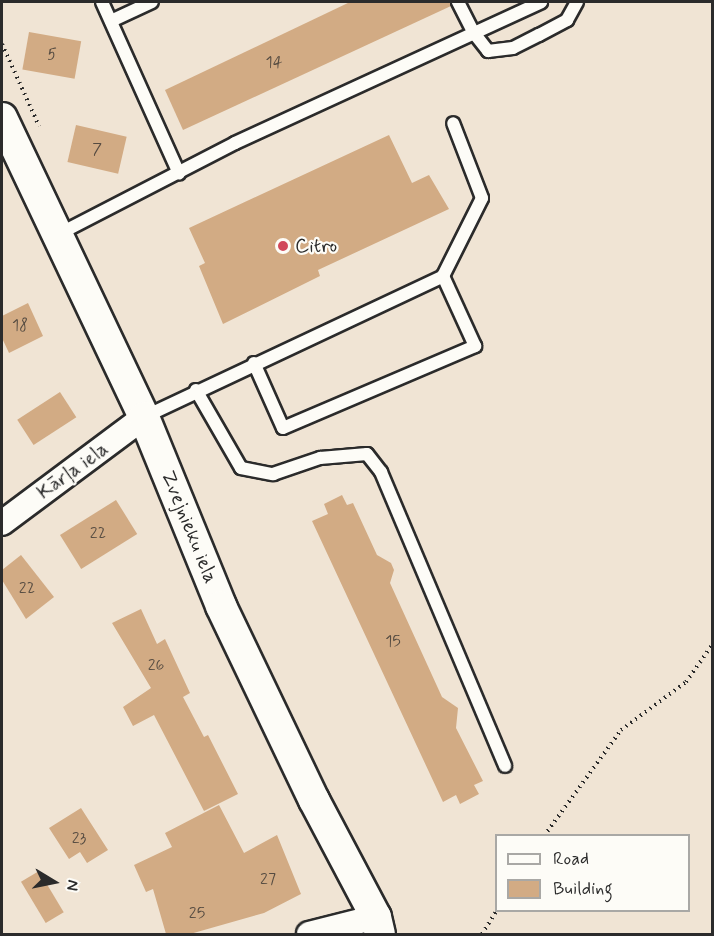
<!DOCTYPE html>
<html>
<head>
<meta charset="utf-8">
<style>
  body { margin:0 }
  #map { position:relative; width:714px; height:936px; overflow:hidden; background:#f0e4d4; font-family:Mynerve,sans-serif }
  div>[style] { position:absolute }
  .building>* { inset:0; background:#d2ab84; transform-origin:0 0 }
  .path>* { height:4px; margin-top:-2px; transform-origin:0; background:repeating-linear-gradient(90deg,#2b2b2b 0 1.5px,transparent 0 6px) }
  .roads { filter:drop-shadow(2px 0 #2b2b2b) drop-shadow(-2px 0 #2b2b2b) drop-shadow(0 2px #2b2b2b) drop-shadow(0 -2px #2b2b2b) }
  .service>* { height:12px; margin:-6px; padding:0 6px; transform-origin:6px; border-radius:6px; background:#fdfcf7 }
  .minor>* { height:24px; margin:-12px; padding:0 12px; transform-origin:12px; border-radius:12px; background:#fdfcf7 }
  .tertiary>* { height:30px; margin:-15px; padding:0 15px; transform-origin:15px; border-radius:15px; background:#fdfcf7 }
  .dots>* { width:16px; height:16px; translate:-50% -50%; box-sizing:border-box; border:3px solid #fdfcf7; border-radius:50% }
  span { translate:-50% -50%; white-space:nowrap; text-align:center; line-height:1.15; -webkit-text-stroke:4.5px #fdfcf7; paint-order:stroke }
  .number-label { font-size:16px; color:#554b41 }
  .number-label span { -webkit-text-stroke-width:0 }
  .poi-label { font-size:20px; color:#2b2b2b }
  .left { translate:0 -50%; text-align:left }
  .street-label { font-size:20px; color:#2b2b2b }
  .frame { position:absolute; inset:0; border:3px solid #2b2b2b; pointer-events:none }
  .legend { position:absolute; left:495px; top:834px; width:195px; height:78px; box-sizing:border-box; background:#fdfcf7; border:2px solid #a9a8a5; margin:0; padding:8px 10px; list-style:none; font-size:18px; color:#2b2b2b }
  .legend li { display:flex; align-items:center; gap:12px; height:30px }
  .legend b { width:30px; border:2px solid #a9a8a5 }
  .north { position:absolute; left:24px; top:852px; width:60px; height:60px; -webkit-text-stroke:4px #fdfcf7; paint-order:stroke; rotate:100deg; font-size:16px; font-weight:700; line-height:24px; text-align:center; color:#2b2b2b }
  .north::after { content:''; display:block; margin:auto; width:21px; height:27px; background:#2b2b2b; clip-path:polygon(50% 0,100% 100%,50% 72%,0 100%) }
</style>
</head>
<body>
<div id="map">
  <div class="building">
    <div style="clip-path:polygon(350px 2px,450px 2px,451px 6px,183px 130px,165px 90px)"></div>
    <div style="left:29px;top:32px;width:53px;height:38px;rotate:10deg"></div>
    <div style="left:76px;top:125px;width:52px;height:38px;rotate:13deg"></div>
    <div style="clip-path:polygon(389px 135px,412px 183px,429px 175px,449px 209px,318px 270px,320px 276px,223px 324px,199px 266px,205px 263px,189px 228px)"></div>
    <div style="clip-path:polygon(28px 303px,43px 336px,9px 353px,2px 338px,2px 316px)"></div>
    <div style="left:60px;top:392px;width:30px;height:51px;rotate:57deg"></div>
    <div style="clip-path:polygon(342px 495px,347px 505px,353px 503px,377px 555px,391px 563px,394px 570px,390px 583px,442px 697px,458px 708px,456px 728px,483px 781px,474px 785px,479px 794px,460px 804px,456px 795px,443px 802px,312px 521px,328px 514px,324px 504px)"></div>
    <div style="left:116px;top:500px;width:40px;height:66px;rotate:58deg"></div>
    <div style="clip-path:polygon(21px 555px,54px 597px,26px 619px,2px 580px,2px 570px)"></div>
    <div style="clip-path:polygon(141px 609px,157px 644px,165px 639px,190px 693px,183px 697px,204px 737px,208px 735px,238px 794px,204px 811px,154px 715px,133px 726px,123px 707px,151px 688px,112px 623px)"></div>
    <div style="clip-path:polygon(219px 805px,244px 853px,277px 835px,301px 894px,264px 913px,190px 934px,166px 934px,153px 889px,146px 892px,134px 865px,172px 847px,165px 833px)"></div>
    <div style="clip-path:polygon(81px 808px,108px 850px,87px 863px,80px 852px,69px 859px,49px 828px)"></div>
    <div style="left:39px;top:871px;width:48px;height:21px;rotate:59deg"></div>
  </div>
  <div class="path">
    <div style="left:2px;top:44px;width:90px;rotate:65.7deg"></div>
    <div style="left:544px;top:836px;width:131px;rotate:-54deg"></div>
    <div style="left:621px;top:730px;width:81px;rotate:-36.4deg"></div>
    <div style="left:686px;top:682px;width:45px;rotate:-54.9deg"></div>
    <div style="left:482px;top:934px;width:28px;rotate:-58deg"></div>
  </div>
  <div class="roads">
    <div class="service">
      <div style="left:102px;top:2px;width:188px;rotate:65.8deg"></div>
      <div style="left:458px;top:2px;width:35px;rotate:63deg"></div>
      <div style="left:474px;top:33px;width:23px;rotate:52deg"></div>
      <div style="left:488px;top:51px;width:25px;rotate:-7deg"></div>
      <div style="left:513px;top:48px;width:29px;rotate:-27deg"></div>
      <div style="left:539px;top:35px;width:32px;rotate:-28deg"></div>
      <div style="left:567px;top:20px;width:21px;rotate:-61deg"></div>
      <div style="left:111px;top:21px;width:45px;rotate:-24.9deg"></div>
      <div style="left:57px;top:235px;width:200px;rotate:-27.3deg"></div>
      <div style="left:235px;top:143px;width:337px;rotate:-24.7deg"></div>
      <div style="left:254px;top:363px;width:71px;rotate:66deg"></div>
      <div style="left:283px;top:428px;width:209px;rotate:-23.1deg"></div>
      <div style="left:475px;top:346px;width:77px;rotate:-114.6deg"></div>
      <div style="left:196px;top:390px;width:90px;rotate:60deg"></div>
      <div style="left:241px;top:468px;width:33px;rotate:11deg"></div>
      <div style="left:273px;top:474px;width:50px;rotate:-18.8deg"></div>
      <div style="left:320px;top:458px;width:47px;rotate:-4.9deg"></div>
      <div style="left:367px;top:454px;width:23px;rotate:52deg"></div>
      <div style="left:381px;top:472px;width:319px;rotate:67.1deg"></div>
      <div style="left:144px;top:417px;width:331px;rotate:-25.2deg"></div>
      <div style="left:443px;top:276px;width:87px;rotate:-63.4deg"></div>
      <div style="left:482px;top:198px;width:80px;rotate:-111.1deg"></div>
    </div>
    <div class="minor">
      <div style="left:2px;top:523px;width:177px;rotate:-36.7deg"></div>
      <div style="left:309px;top:934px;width:69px;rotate:-14.2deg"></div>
    </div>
    <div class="tertiary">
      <div style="left:2px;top:118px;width:331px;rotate:64.6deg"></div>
      <div style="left:144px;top:417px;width:204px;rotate:67.8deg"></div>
      <div style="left:221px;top:606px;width:215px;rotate:64.4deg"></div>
      <div style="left:314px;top:800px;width:132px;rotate:62.1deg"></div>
      <div style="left:376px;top:917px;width:17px;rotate:77deg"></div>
    </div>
  </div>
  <div class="dots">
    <div style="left:283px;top:246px;background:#d1495b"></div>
  </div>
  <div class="number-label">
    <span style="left:52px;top:55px">5</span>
    <span style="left:274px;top:63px">14</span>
    <span style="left:97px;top:150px">7</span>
    <span style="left:20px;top:326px">18</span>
    <span style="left:98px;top:534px">22</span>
    <span style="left:27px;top:589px">22</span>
    <span style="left:393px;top:642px">15</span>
    <span style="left:156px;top:666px">26</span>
    <span style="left:79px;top:839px">23</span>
    <span style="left:268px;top:880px">27</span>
    <span style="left:197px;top:914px">25</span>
  </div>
  <div class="poi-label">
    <span class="left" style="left:295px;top:246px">Citro</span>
  </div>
  <div class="street-label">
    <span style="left:73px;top:471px;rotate:-36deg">Kārļa iela</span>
    <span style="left:189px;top:527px;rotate:68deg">Zvejnieku iela</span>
  </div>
  <div class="frame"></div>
  <ul class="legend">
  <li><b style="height:8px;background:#fdfcf7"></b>Road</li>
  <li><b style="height:16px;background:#d2ab84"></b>Building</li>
  </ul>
  <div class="north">N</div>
</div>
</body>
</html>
